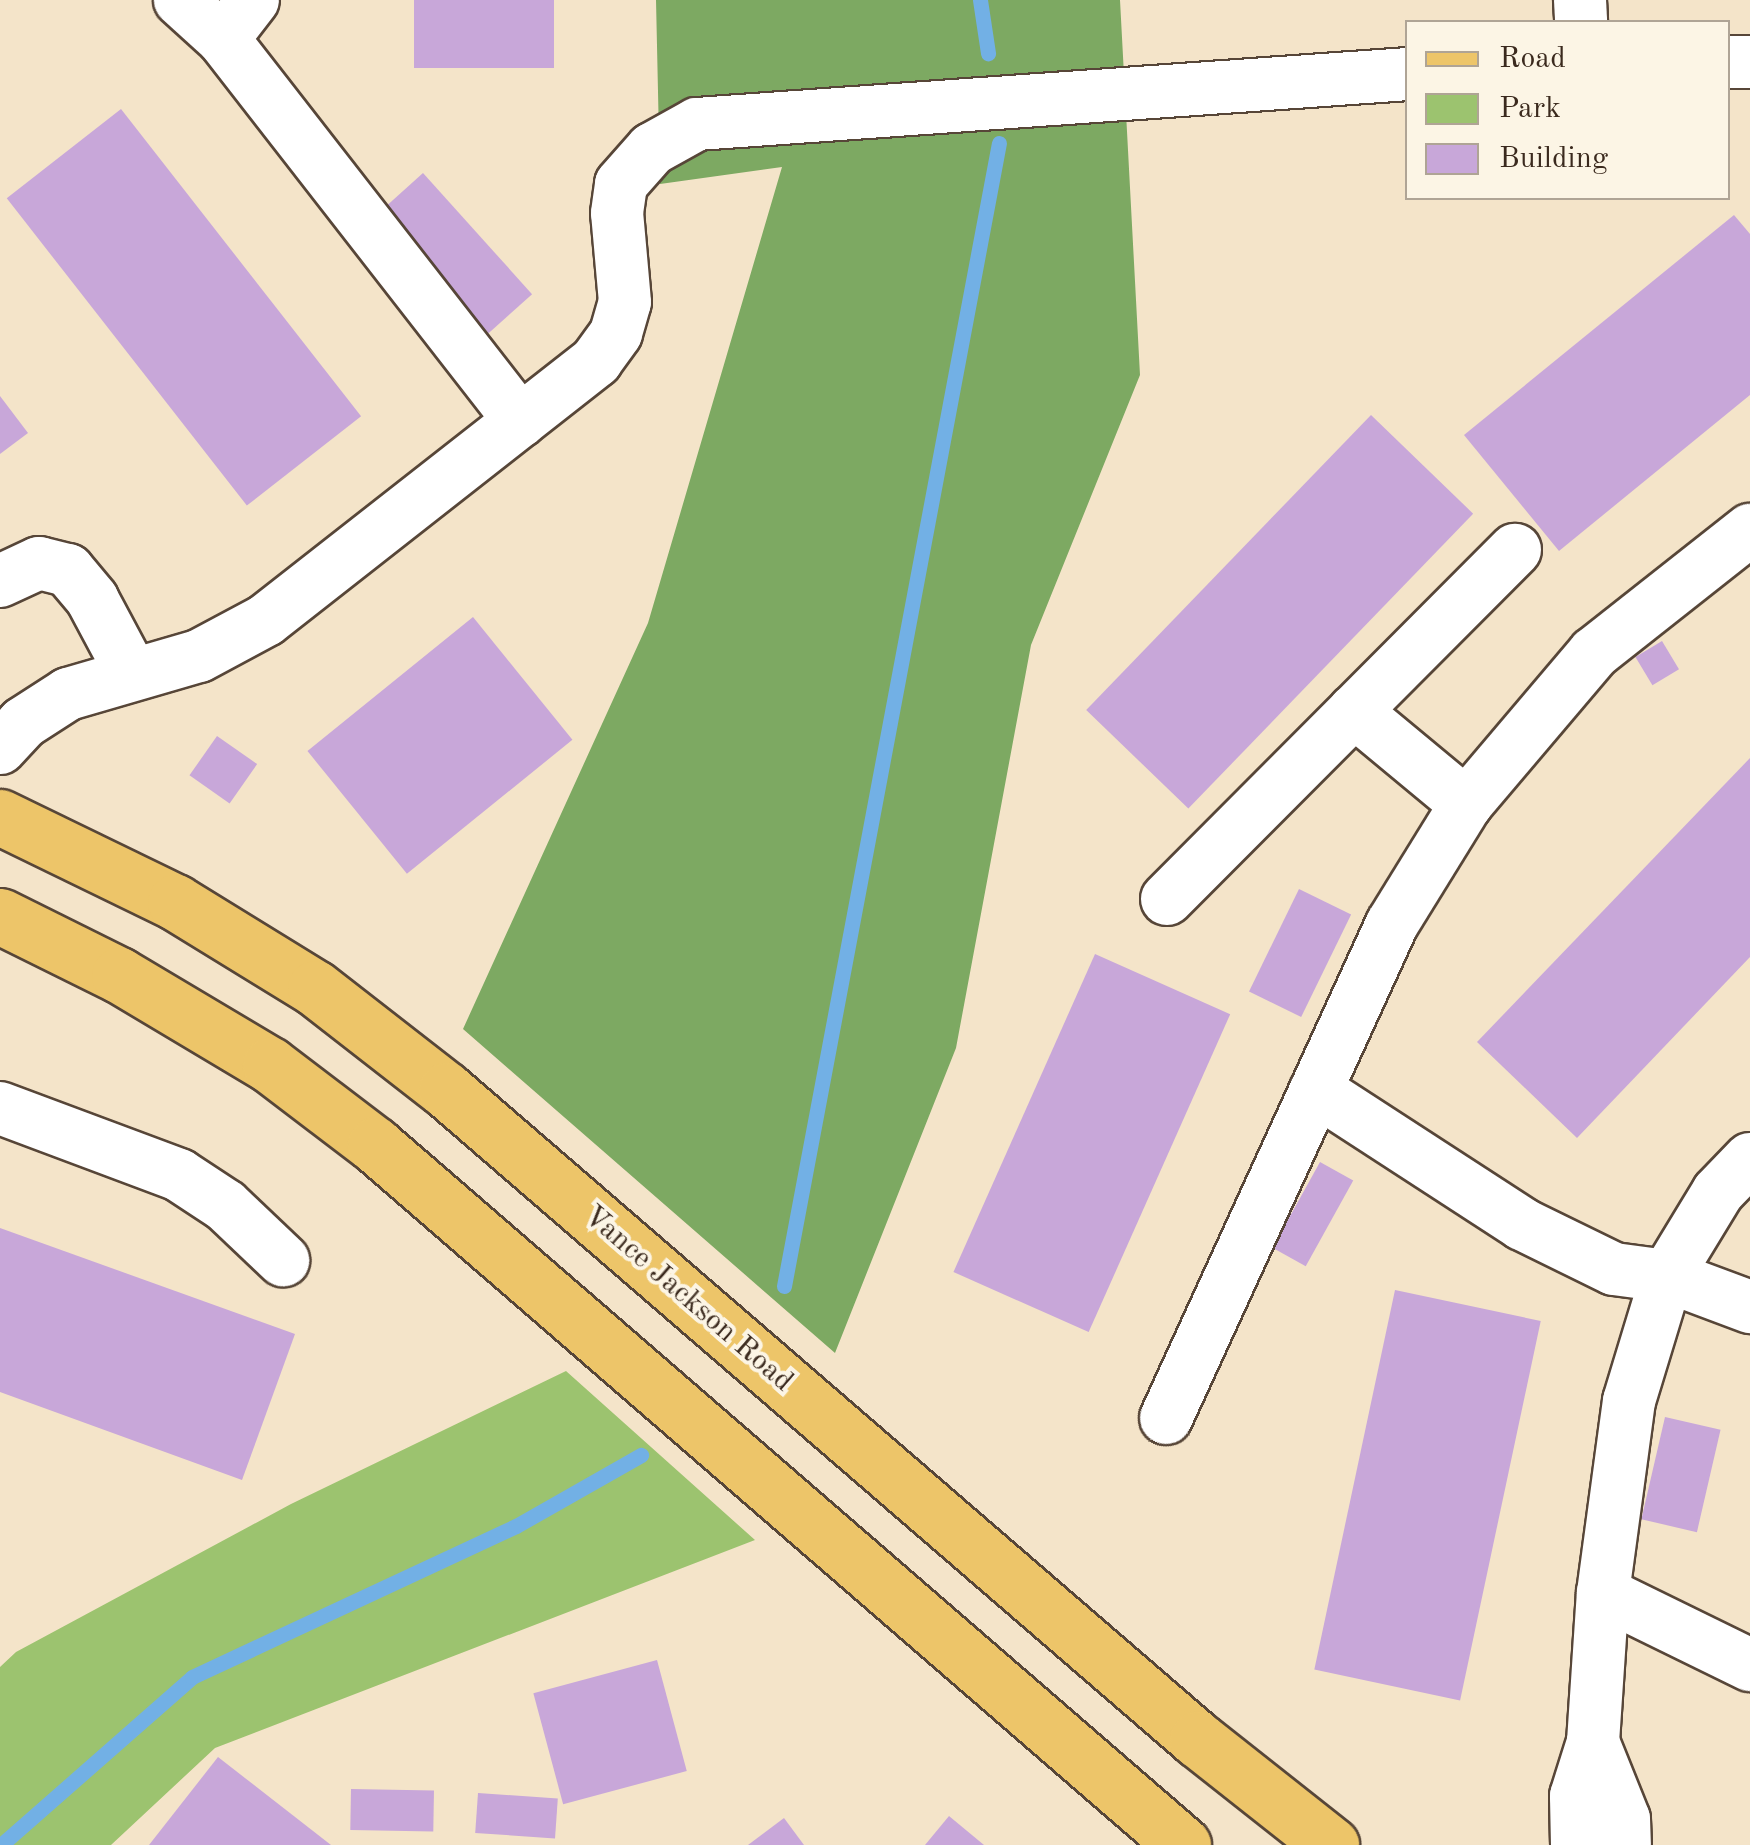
<!DOCTYPE html>
<html>
<head>
<meta charset="utf-8">
<style>
  body { margin:0 }
  #map { position:relative; width:1750px; height:1845px; overflow:hidden; background:#f4e4c9; font-family:"Old Standard TT",serif }
  div>[style] { position:absolute }
  .green>* { inset:0; background:#9cc36f }
  .forest>* { inset:0; background:#7da962 }
  .stream>* { height:15px; margin:-7.5px; padding:0 7.5px; transform-origin:7.5px; border-radius:7.5px; background:#72b0e5 }
  .building>* { inset:0; background:#c8a7d9; transform-origin:0 0 }
  .roads { filter:drop-shadow(2px 0 #574638) drop-shadow(-2px 0 #574638) drop-shadow(0 2px #574638) drop-shadow(0 -2px #574638) }
  .minor>* { height:52px; margin:-26px; padding:0 26px; transform-origin:26px; border-radius:26px; background:#fff }
  .major>* { height:55px; margin:-27.5px; padding:0 27.5px; transform-origin:27.5px; border-radius:27.5px; background:#edc569 }
  span { translate:-50% -50%; white-space:nowrap; text-align:center; line-height:1.15; -webkit-text-stroke:8px #fcf5e5; paint-order:stroke }
  .street-label { font-size:30px; color:#3b2a1e }
  .legend { position:absolute; left:1405px; top:20px; width:325px; height:180px; box-sizing:border-box; background:#fcf5e5; border:2px solid #afa495; margin:0; padding:12px 18px; list-style:none; font-size:30px; color:#3b2a1e }
  .legend li { display:flex; align-items:center; gap:20px; height:50px }
  .legend b { width:50px; border:2px solid #afa495 }
</style>
</head>
<body>
<div id="map">
  <div class="green">
    <div style="clip-path:polygon(566px 1371px,755px 1540px,215px 1748px,111px 1845px,0 1845px,0 1667px,16px 1652px,291px 1504px)"></div>
  </div>
  <div class="forest">
    <div style="clip-path:polygon(656px 0,1120px 0,1140px 375px,1031px 645px,956px 1048px,835px 1353px,463px 1029px,648px 623px,782px 167px,660px 184px)"></div>
  </div>
  <div class="stream">
    <div style="left:980px;top:0;width:54px;rotate:81.4deg"></div>
    <div style="left:784px;top:1286px;width:1163px;rotate:-79.35deg"></div>
    <div style="left:1px;top:1845px;width:254px;rotate:-41.3deg"></div>
    <div style="left:192px;top:1677px;width:357px;rotate:-25deg"></div>
    <div style="left:516px;top:1526px;width:144px;rotate:-29.6deg"></div>
  </div>
  <div class="building">
    <div style="left:414px;top:0;width:140px;height:68px"></div>
    <div style="left:121px;top:109px;width:390px;height:145px;rotate:52deg"></div>
    <div style="left:423px;top:173px;width:163px;height:59px;rotate:48deg"></div>
    <div style="clip-path:polygon(1734px 215px,1750px 234px,1750px 395px,1559px 551px,1464px 435px)"></div>
    <div style="clip-path:polygon(0 396px,28px 433px,0 454px)"></div>
    <div style="left:1371px;top:415px;width:142px;height:410px;rotate:44deg"></div>
    <div style="left:473px;top:617px;width:158px;height:213px;rotate:51deg"></div>
    <div style="left:1662px;top:641px;width:33px;height:31px;rotate:59deg"></div>
    <div style="left:217px;top:736px;width:49px;height:48px;rotate:35deg"></div>
    <div style="clip-path:polygon(1750px 758px,1750px 957px,1577px 1138px,1477px 1042px)"></div>
    <div style="left:1299px;top:889px;width:58px;height:114px;rotate:26deg"></div>
    <div style="left:1095px;top:954px;width:148px;height:348px;rotate:24deg"></div>
    <div style="left:1320px;top:1162px;width:38px;height:98px;rotate:29deg"></div>
    <div style="clip-path:polygon(0 1228px,295px 1334px,242px 1480px,0 1392px)"></div>
    <div style="left:1395px;top:1290px;width:149px;height:388px;rotate:12deg"></div>
    <div style="left:1665px;top:1417px;width:57px;height:105px;rotate:13deg"></div>
    <div style="left:657px;top:1660px;width:115px;height:128px;rotate:75deg"></div>
    <div style="clip-path:polygon(218px 1757px,331px 1845px,149px 1845px)"></div>
    <div style="left:351px;top:1789px;width:83px;height:41px;rotate:1deg"></div>
    <div style="left:478px;top:1793px;width:80px;height:40px;rotate:4deg"></div>
    <div style="clip-path:polygon(949px 1816px,984px 1845px,925px 1845px)"></div>
    <div style="clip-path:polygon(784px 1818px,804px 1845px,748px 1845px)"></div>
  </div>
  <div class="roads">
    <div class="minor">
      <div style="left:180px;top:0;width:58px;rotate:42.2deg"></div>
      <div style="left:223px;top:39px;width:484px;rotate:52.1deg"></div>
      <div style="left:1580px;top:0;width:22px;rotate:87deg"></div>
      <div style="left:223px;top:39px;width:49px;rotate:-52.4deg"></div>
      <div style="left:1728px;top:62px;width:22px"></div>
      <div style="left:0;top:581px;width:43px;rotate:-24.8deg"></div>
      <div style="left:39px;top:563px;width:30px;rotate:14deg"></div>
      <div style="left:68px;top:570px;width:38px;rotate:50deg"></div>
      <div style="left:92px;top:599px;width:85px;rotate:61.9deg"></div>
      <div style="left:1354px;top:711px;width:146px;rotate:39.7deg"></div>
      <div style="left:0;top:748px;width:34px;rotate:-47deg"></div>
      <div style="left:23px;top:723px;width:54px;rotate:-32.8deg"></div>
      <div style="left:68px;top:694px;width:136px;rotate:-16.2deg"></div>
      <div style="left:199px;top:656px;width:76px;rotate:-28.2deg"></div>
      <div style="left:266px;top:620px;width:420px;rotate:-38.1deg"></div>
      <div style="left:596px;top:361px;width:34px;rotate:-54deg"></div>
      <div style="left:616px;top:333px;width:32px;rotate:-74deg"></div>
      <div style="left:625px;top:302px;width:89px;rotate:-95.1deg"></div>
      <div style="left:617px;top:213px;width:29px;rotate:-82deg"></div>
      <div style="left:621px;top:184px;width:47px;rotate:-48.5deg"></div>
      <div style="left:652px;top:149px;width:51px;rotate:-29.1deg"></div>
      <div style="left:697px;top:124px;width:713px;rotate:-4.02deg"></div>
      <div style="left:1167px;top:899px;width:493px;rotate:-45.1deg"></div>
      <div style="left:1316px;top:1090px;width:246px;rotate:33deg"></div>
      <div style="left:1522px;top:1224px;width:102px;rotate:26.1deg"></div>
      <div style="left:1614px;top:1269px;width:53px;rotate:7.5deg"></div>
      <div style="left:1667px;top:1276px;width:89px;rotate:20.5deg"></div>
      <div style="left:0;top:1108px;width:191px;rotate:20.5deg"></div>
      <div style="left:179px;top:1175px;width:56px;rotate:33.4deg"></div>
      <div style="left:226px;top:1206px;width:79px;rotate:43.5deg"></div>
      <div style="left:1166px;top:1418px;width:543px;rotate:-65.42deg"></div>
      <div style="left:1392px;top:924px;width:141px;rotate:-58.3deg"></div>
      <div style="left:1466px;top:804px;width:198px;rotate:-49.7deg"></div>
      <div style="left:1594px;top:653px;width:199px;rotate:-38.3deg"></div>
      <div style="left:1603px;top:1593px;width:164px;rotate:26.1deg"></div>
      <div style="left:1593px;top:1742px;width:83px;rotate:68.1deg"></div>
      <div style="left:1624px;top:1819px;width:26px;rotate:88deg"></div>
      <div style="left:1577px;top:1845px;width:49px;rotate:-91.2deg"></div>
      <div style="left:1576px;top:1796px;width:57px;rotate:-72.5deg"></div>
      <div style="left:1593px;top:1742px;width:149px;rotate:-86.2deg"></div>
      <div style="left:1603px;top:1593px;width:194px;rotate:-82.3deg"></div>
      <div style="left:1629px;top:1401px;width:131px;rotate:-73.1deg"></div>
      <div style="left:1667px;top:1276px;width:98px;rotate:-58.7deg"></div>
      <div style="left:1718px;top:1192px;width:46px;rotate:-45.9deg"></div>
    </div>
    <div class="major">
      <div style="left:0;top:817px;width:195px;rotate:25.9deg"></div>
      <div style="left:175px;top:902px;width:164px;rotate:31.6deg"></div>
      <div style="left:315px;top:988px;width:166px;rotate:37.9deg"></div>
      <div style="left:446px;top:1090px;width:993px;rotate:40.83deg"></div>
      <div style="left:1197px;top:1739px;width:171px;rotate:38.3deg"></div>
      <div style="left:0;top:916px;width:133px;rotate:26.4deg"></div>
      <div style="left:119px;top:975px;width:176px;rotate:30.8deg"></div>
      <div style="left:270px;top:1065px;width:132px;rotate:37.3deg"></div>
      <div style="left:375px;top:1145px;width:1069px;rotate:40.9deg"></div>
    </div>
  </div>
  <div class="street-label">
    <span style="left:688px;top:1299px;rotate:41deg">Vance Jackson Road</span>
  </div>
  <ul class="legend">
  <li><b style="height:12px;background:#edc569"></b>Road</li>
  <li><b style="height:28px;background:#9cc36f"></b>Park</li>
  <li><b style="height:28px;background:#c8a7d9"></b>Building</li>
  </ul>
</div>
</body>
</html>
